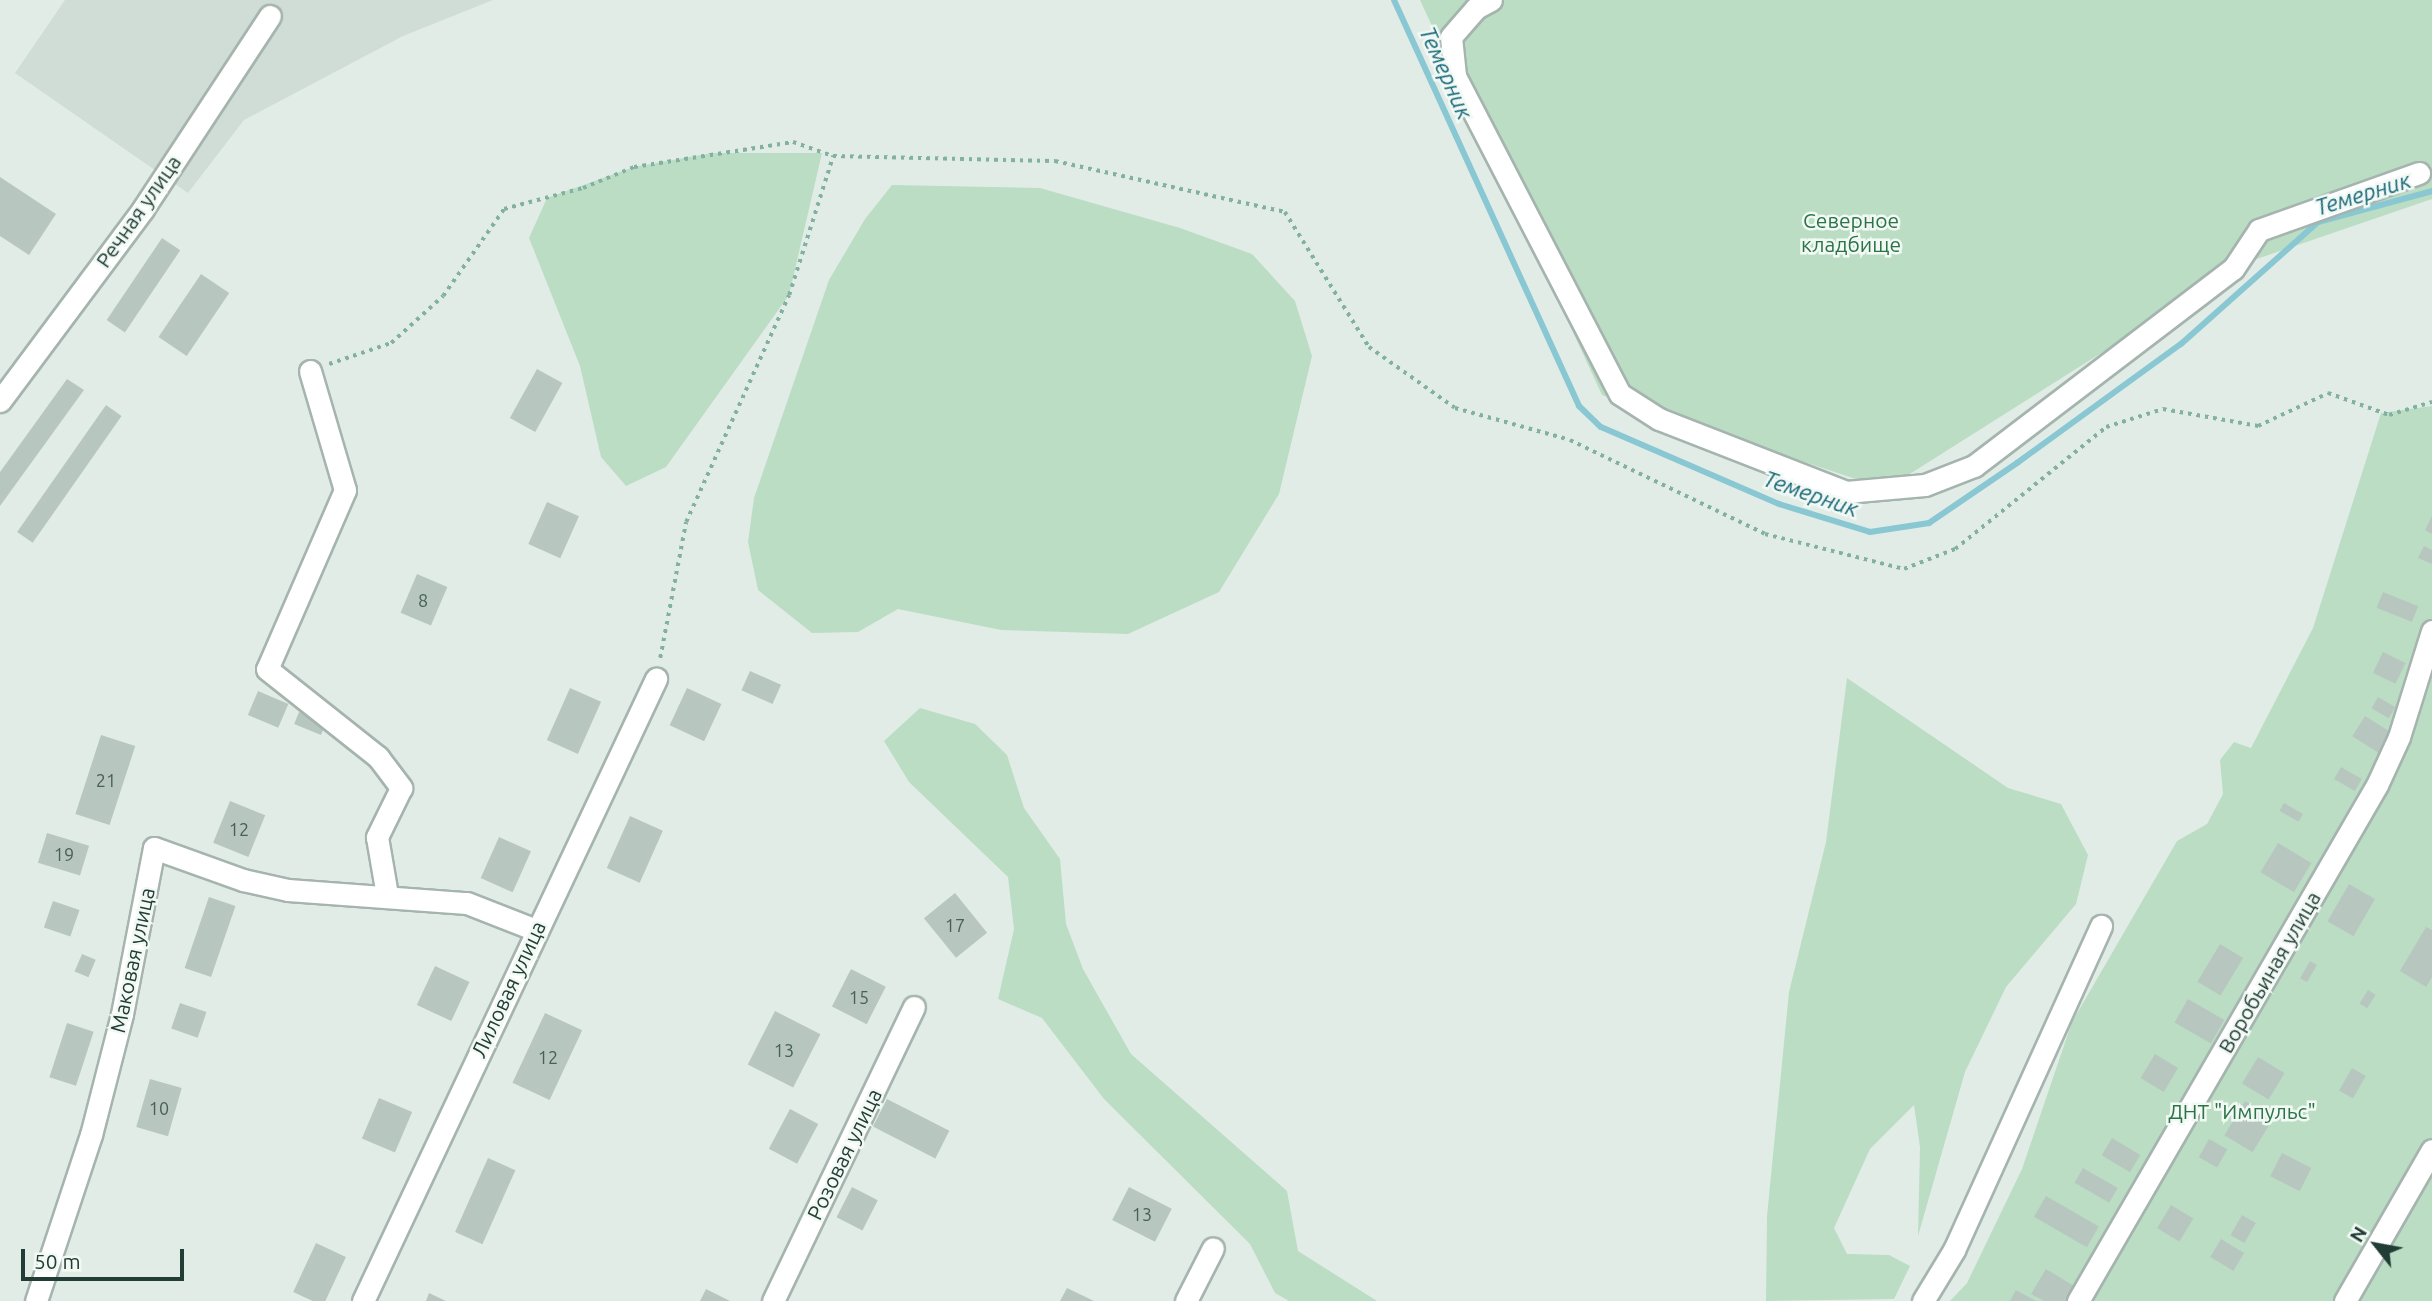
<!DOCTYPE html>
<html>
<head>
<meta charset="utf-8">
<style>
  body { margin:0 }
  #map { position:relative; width:2432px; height:1301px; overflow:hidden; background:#e2ece7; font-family:Ubuntu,sans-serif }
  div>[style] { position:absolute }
  .built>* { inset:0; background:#d0dcd6 }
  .green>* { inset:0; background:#baddc4 }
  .stream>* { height:6px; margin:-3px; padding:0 3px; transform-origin:3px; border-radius:3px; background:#89c7d2 }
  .building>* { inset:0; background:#b7c7c0; transform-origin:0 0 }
  .path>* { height:3.5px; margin-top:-1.75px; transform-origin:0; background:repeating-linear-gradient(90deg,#82b0a1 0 3.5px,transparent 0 8.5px) }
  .roads { filter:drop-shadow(2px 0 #a5b4ae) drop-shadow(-2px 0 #a5b4ae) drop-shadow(0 2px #a5b4ae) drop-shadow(0 -2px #a5b4ae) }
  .minor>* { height:21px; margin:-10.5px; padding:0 10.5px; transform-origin:10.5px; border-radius:10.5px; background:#fff }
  span { translate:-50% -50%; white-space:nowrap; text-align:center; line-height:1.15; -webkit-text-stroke:5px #f2f9f5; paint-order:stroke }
  .number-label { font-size:18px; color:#476058 }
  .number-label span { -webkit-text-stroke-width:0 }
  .street-label { font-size:21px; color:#223d36 }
  .park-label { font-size:21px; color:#2c7447 }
  .water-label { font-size:23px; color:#1b6a7a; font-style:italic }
  .north { position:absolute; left:2341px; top:1210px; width:70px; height:70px; -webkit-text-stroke:5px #f2f9f5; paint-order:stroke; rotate:301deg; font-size:19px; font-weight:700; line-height:28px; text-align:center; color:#223d36 }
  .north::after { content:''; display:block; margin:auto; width:24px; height:32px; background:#223d36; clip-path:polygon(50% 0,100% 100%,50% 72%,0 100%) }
  .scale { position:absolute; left:21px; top:1249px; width:163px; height:32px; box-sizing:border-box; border:4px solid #223d36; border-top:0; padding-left:9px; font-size:21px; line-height:24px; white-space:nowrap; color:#223d36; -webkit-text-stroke:5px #f2f9f5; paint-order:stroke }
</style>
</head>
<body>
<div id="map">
  <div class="built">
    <div style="clip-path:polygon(65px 0,493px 0,403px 36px,244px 120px,188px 193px,15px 73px)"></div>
  </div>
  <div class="green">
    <div style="clip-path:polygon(1420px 0,2432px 0,2432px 199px,2242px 264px,1886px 489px,1602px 395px)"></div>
    <div style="clip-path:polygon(712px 153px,822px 153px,789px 295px,666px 467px,626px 486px,601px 457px,580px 366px,529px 238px,547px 198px,634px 167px)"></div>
    <div style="clip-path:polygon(892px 185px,1040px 188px,1180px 228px,1252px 254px,1295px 301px,1312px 356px,1279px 494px,1219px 592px,1128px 634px,1001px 630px,898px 609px,858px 632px,812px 633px,758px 590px,748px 542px,754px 498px,829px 280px,865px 219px)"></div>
    <div style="clip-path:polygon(2432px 406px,2432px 1301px,1950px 1301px,1967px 1283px,2022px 1169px,2072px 1022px,2177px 841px,2207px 824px,2223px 794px,2220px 760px,2234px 742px,2251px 748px,2313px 628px,2381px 413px)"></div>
    <div style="clip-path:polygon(1847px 678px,2008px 788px,2061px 804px,2088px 855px,2076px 904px,2006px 987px,1965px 1072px,1918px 1236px,1920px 1147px,1914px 1105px,1870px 1149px,1834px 1228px,1847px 1254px,1889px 1255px,1910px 1266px,1894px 1299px,1766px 1301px,1767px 1216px,1789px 992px,1826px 842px)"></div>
    <div style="clip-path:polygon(920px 708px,975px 724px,1007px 755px,1024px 808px,1060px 859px,1066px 924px,1083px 969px,1131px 1054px,1287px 1191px,1298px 1251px,1377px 1301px,1289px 1301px,1275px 1293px,1250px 1244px,1104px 1099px,1042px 1018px,998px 999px,1014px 929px,1008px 877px,909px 782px,884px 741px)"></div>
  </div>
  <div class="stream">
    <div style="left:1394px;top:0;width:446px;rotate:65.5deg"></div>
    <div style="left:1579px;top:406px;width:30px;rotate:44deg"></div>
    <div style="left:1601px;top:427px;width:194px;rotate:23.4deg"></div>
    <div style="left:1779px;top:504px;width:95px;rotate:17.1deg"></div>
    <div style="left:1870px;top:532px;width:60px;rotate:-8.7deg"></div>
    <div style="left:1929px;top:523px;width:107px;rotate:-34.3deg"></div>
    <div style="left:2017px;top:463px;width:203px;rotate:-36deg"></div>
    <div style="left:2181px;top:344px;width:183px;rotate:-41.7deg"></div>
    <div style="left:2318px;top:222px;width:118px;rotate:-15.2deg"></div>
  </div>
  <div class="building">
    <div style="clip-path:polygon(0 177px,56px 214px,29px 255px,0 236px)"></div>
    <div style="left:162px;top:238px;width:22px;height:99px;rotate:34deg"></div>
    <div style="left:201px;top:274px;width:34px;height:76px;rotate:34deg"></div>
    <div style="left:537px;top:369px;width:29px;height:56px;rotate:29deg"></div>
    <div style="clip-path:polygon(67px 379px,84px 390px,0 506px,0 472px)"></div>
    <div style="left:106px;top:405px;width:19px;height:155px;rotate:35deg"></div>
    <div style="left:547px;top:502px;width:35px;height:46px;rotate:24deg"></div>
    <div style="clip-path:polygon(2432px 516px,2432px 534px,2425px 530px)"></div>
    <div style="clip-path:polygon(2424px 546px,2432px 550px,2432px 564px,2418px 558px)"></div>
    <div style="left:417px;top:574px;width:33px;height:42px;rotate:23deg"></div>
    <div style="left:2383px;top:592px;width:38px;height:17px;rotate:22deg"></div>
    <div style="left:2383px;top:652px;width:25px;height:23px;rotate:26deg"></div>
    <div style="left:750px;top:671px;width:34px;height:21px;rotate:24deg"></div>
    <div style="left:570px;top:688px;width:34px;height:57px;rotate:24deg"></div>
    <div style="left:687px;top:688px;width:38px;height:41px;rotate:25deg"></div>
    <div style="left:258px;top:691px;width:33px;height:26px;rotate:23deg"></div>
    <div style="left:2378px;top:697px;width:20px;height:13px;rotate:30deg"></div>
    <div style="left:299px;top:712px;width:29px;height:13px;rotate:22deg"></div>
    <div style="left:2365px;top:716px;width:31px;height:24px;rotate:32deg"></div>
    <div style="left:101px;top:735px;width:36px;height:83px;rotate:18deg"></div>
    <div style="left:2341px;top:767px;width:24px;height:14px;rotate:30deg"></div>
    <div style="left:230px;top:801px;width:38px;height:45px;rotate:22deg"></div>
    <div style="left:2284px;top:803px;width:22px;height:9px;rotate:30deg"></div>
    <div style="left:630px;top:816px;width:36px;height:57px;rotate:24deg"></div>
    <div style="left:47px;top:833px;width:44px;height:31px;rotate:17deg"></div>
    <div style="left:499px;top:837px;width:35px;height:45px;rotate:24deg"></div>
    <div style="left:2278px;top:843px;width:39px;height:34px;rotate:31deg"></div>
    <div style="left:2349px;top:884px;width:30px;height:43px;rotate:30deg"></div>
    <div style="left:955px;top:893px;width:51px;height:40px;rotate:51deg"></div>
    <div style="left:209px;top:897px;width:28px;height:75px;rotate:19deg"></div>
    <div style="left:53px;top:901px;width:28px;height:28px;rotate:19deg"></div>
    <div style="clip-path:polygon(2426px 927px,2432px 930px,2432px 977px,2426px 987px,2400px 971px)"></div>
    <div style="left:2220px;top:944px;width:27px;height:44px;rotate:31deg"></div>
    <div style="left:82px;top:954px;width:15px;height:19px;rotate:23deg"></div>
    <div style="left:2310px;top:961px;width:8px;height:20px;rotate:30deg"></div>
    <div style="left:435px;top:966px;width:38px;height:43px;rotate:25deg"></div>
    <div style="left:851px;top:969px;width:39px;height:42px;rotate:27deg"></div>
    <div style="left:2368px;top:990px;width:9px;height:16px;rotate:32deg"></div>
    <div style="left:2188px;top:999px;width:42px;height:27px;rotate:30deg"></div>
    <div style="left:180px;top:1003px;width:28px;height:27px;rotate:19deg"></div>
    <div style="left:775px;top:1011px;width:51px;height:60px;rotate:27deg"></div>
    <div style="left:545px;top:1013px;width:41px;height:77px;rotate:25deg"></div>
    <div style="left:67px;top:1023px;width:28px;height:57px;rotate:18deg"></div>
    <div style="left:2155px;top:1054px;width:27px;height:28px;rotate:31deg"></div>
    <div style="left:2258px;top:1057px;width:31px;height:31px;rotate:31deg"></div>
    <div style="left:2352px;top:1068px;width:16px;height:26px;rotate:30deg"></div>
    <div style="left:150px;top:1079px;width:33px;height:50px;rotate:16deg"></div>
    <div style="left:379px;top:1098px;width:36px;height:44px;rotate:23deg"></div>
    <div style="left:887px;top:1099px;width:70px;height:31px;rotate:27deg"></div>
    <div style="left:2245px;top:1101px;width:33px;height:40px;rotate:31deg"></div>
    <div style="left:790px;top:1109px;width:32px;height:45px;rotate:28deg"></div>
    <div style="left:2112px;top:1138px;width:33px;height:20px;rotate:31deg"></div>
    <div style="left:2209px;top:1139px;width:21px;height:21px;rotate:29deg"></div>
    <div style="left:2282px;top:1153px;width:33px;height:26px;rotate:27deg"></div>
    <div style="left:488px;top:1158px;width:30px;height:81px;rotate:24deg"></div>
    <div style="left:2083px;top:1168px;width:40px;height:17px;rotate:30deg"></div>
    <div style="left:852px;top:1187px;width:29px;height:34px;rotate:27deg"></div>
    <div style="left:1129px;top:1187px;width:48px;height:37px;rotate:27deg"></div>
    <div style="left:2046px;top:1196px;width:61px;height:24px;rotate:30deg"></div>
    <div style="left:2171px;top:1205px;width:26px;height:27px;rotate:31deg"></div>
    <div style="left:2242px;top:1215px;width:16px;height:23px;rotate:30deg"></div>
    <div style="left:2221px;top:1239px;width:27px;height:21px;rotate:31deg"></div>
    <div style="left:316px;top:1243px;width:33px;height:54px;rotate:25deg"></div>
    <div style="clip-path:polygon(2046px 1269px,2079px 1289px,2072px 1301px,2044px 1301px,2031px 1294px)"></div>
    <div style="clip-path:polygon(1067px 1288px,1094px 1301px,1060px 1301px)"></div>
    <div style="clip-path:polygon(706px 1289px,730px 1301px,700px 1301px)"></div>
    <div style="clip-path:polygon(2016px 1290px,2036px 1301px,2010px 1301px)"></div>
    <div style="clip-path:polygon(429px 1293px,446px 1301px,426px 1301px)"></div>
  </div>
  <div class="path">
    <div style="left:329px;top:364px;width:65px;rotate:-18.7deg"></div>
    <div style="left:391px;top:343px;width:70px;rotate:-42.1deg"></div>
    <div style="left:443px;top:296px;width:106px;rotate:-55deg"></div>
    <div style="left:504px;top:209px;width:82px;rotate:-14.9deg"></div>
    <div style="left:583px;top:188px;width:55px;rotate:-22.4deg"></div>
    <div style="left:634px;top:167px;width:161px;rotate:-8.9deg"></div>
    <div style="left:793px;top:142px;width:42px;rotate:19.3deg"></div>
    <div style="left:833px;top:156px;width:222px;rotate:1.3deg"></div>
    <div style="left:1055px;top:161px;width:236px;rotate:12.5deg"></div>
    <div style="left:1285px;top:212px;width:159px;rotate:58.1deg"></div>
    <div style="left:1369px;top:347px;width:105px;rotate:35.3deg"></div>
    <div style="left:1455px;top:408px;width:119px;rotate:15.5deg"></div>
    <div style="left:1570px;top:440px;width:216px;rotate:25.7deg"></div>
    <div style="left:1765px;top:534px;width:143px;rotate:14.1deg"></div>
    <div style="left:1904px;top:569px;width:55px;rotate:-21.4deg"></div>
    <div style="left:1955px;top:549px;width:194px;rotate:-38.9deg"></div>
    <div style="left:2106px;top:427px;width:60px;rotate:-17.5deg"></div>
    <div style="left:2163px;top:409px;width:97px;rotate:10.1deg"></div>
    <div style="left:2258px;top:426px;width:77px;rotate:-25.2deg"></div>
    <div style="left:2328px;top:393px;width:65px;rotate:19.8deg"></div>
    <div style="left:2389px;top:415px;width:45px;rotate:-16.8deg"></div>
    <div style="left:660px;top:658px;width:138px;rotate:-79.2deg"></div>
    <div style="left:686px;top:522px;width:249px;rotate:-65.6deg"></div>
    <div style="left:789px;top:295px;width:146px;rotate:-72.4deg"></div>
  </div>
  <div class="roads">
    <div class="minor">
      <div style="left:1491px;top:0;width:17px;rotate:152deg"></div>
      <div style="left:1476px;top:8px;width:38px;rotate:131deg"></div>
      <div style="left:1451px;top:37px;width:39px;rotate:84deg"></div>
      <div style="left:1455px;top:76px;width:358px;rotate:62.6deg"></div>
      <div style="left:1620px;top:394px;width:46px;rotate:32.7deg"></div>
      <div style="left:1659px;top:419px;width:201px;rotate:21.3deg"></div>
      <div style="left:1846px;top:492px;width:79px;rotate:-5.1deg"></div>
      <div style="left:1925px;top:485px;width:53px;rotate:-21.2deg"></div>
      <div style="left:1974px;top:466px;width:325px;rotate:-37.3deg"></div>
      <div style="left:2233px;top:269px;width:47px;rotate:-56.3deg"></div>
      <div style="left:2259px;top:230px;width:170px;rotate:-19.6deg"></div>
      <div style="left:310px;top:371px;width:124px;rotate:73.6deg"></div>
      <div style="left:345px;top:490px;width:195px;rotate:113.5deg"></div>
      <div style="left:267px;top:669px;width:142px;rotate:38.4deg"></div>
      <div style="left:378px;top:757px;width:39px;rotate:53deg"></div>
      <div style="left:401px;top:788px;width:55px;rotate:116.1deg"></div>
      <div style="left:377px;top:837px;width:59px;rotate:80.2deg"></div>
      <div style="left:0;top:401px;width:239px;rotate:-53.3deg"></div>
      <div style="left:143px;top:209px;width:231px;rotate:-56.7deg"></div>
      <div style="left:36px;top:1301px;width:175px;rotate:-71.7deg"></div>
      <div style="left:91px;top:1135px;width:125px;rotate:-75.6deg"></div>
      <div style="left:122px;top:1014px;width:169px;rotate:-79.1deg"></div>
      <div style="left:154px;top:848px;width:95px;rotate:19.8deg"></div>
      <div style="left:243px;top:880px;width:46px;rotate:12.5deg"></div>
      <div style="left:288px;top:890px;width:179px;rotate:4.2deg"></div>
      <div style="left:467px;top:903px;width:74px;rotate:21.4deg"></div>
      <div style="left:363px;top:1301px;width:688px;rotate:-64.78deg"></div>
      <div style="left:773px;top:1301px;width:326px;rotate:-64.4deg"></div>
      <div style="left:1186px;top:1301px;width:59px;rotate:-63deg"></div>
      <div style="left:1923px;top:1301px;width:60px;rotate:-58.7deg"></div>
      <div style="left:1954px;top:1250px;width:356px;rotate:-65.6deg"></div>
      <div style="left:2078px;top:1301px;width:596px;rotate:-59.91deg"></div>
      <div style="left:2377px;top:785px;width:53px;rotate:-65.4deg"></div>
      <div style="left:2399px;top:737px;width:111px;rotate:-72.7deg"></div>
      <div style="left:2345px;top:1301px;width:174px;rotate:-60.1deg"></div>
    </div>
  </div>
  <div class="number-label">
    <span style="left:423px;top:600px">8</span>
    <span style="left:106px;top:780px">21</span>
    <span style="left:239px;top:829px">12</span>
    <span style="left:64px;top:854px">19</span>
    <span style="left:955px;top:925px">17</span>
    <span style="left:859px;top:997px">15</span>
    <span style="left:784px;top:1050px">13</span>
    <span style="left:548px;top:1057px">12</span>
    <span style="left:159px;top:1108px">10</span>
    <span style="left:1142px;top:1214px">13</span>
  </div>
  <div class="street-label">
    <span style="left:138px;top:211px;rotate:-55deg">Речная улица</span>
    <span style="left:132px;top:960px;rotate:-78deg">Маковая улица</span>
    <span style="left:2269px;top:972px;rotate:-60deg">Воробьиная улица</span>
    <span style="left:508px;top:989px;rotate:-65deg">Лиловая улица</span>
    <span style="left:844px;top:1154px;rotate:-64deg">Розовая улица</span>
  </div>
  <div class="park-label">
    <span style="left:1851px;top:232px">Северное<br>кладбище</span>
    <span style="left:2242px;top:1111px">ДНТ "Импульс"</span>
  </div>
  <div class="water-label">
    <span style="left:1446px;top:73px;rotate:66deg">Темерник</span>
    <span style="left:2363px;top:194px;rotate:-17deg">Темерник</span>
    <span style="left:1811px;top:494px;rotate:19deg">Темерник</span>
  </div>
  <div class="north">N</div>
  <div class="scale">50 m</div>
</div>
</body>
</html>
